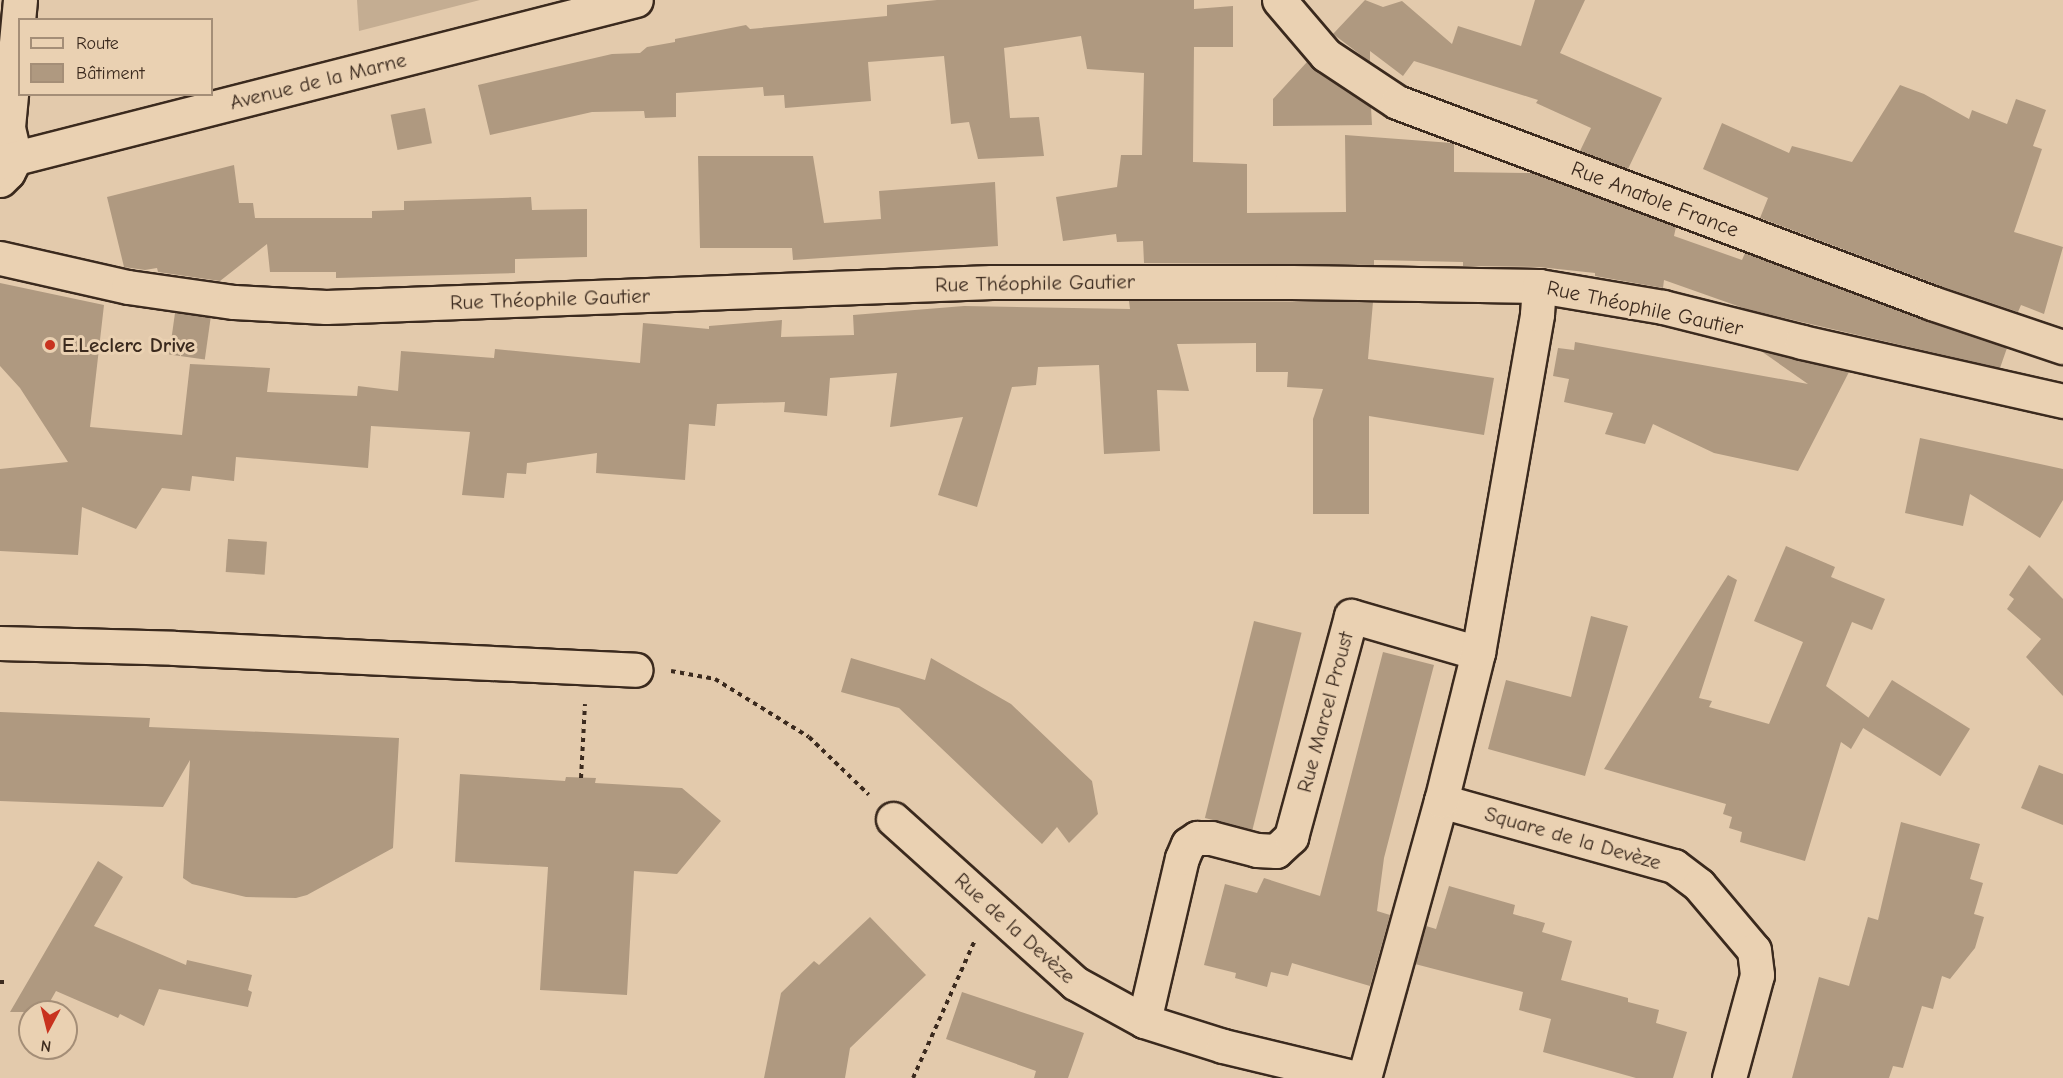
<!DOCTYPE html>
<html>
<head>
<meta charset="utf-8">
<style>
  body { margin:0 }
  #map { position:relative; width:2063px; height:1078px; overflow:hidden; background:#e3caac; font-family:"Comic Neue",sans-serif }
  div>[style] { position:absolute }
  .green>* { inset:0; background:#c4ad92 }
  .building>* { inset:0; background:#af9980; transform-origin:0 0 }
  .path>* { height:4px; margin-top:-2px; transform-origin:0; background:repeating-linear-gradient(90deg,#3b2a1e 0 4.5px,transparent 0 9px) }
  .roads { filter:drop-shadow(2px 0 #3b2a1e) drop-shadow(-2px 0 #3b2a1e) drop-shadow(0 2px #3b2a1e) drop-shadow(0 -2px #3b2a1e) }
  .minor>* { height:33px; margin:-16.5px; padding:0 16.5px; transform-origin:16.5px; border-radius:16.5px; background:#ead1b2 }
  .major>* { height:33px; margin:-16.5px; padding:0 16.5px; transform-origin:16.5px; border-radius:16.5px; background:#ead1b2 }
  .dots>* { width:16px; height:16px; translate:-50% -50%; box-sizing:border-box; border:3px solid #ead1b2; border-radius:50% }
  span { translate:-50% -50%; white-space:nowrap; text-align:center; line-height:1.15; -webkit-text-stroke:6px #ead1b2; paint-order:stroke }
  .street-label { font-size:21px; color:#3b2a1e }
  .poi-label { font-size:21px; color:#3b2a1e; font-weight:700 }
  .left { translate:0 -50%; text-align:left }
  .legend { position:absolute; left:18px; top:18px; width:195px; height:78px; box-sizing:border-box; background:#ead1b2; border:2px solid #a48e77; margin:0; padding:8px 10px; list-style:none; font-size:18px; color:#3b2a1e }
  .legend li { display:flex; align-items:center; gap:12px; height:30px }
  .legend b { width:30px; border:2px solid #a48e77 }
  .north { position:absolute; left:18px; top:1000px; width:60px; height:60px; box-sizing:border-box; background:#ead1b2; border:2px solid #a48e77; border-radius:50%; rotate:187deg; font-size:16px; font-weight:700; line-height:24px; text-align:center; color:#3b2a1e }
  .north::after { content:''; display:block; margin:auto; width:21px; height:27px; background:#c8321e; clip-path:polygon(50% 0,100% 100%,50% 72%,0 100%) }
</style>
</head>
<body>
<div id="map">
  <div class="green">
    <div style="clip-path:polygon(357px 0,480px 0,359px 31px)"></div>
  </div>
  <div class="building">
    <div style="clip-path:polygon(937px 0,1194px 0,1194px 9px,1233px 6px,1233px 47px,1194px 47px,1193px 162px,1247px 164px,1247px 213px,1346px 212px,1345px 135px,1452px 143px,1454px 144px,1454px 172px,1534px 173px,1676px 227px,1674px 236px,1742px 260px,1745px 253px,2007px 348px,2000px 368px,1746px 309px,1664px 280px,1663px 288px,1595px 276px,1595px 273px,1539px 267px,1463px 266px,1463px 262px,1374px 260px,1374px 265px,1144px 263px,1143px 241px,1117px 242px,1116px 234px,1063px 241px,1056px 197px,1117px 187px,1121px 155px,1142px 155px,1144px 73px,1087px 69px,1081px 36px,1004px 48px,1010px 118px,1039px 117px,1044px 156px,978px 159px,969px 122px,951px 124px,944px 56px,868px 62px,871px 101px,785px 108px,784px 95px,764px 96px,763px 87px,676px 93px,676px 117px,645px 118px,644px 111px,592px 112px,490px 135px,478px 85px,612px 54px,640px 53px,647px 47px,675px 42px,675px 39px,746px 25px,750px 29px,887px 16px,887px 5px)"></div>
    <div style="clip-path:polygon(1365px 0,1383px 7px,1402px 1px,1452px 44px,1458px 26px,1521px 46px,1535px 0,1585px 0,1560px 53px,1662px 98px,1628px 169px,1580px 151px,1591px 128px,1536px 103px,1538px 100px,1414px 61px,1403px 76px,1370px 51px,1370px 62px,1333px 34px)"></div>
    <div style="clip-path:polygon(1307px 62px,1316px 71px,1371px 107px,1372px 125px,1273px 126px,1273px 99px)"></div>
    <div style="clip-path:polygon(1900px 85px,1924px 94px,1969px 119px,1972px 110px,2007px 124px,2016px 99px,2046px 110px,2033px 146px,2042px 149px,2014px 232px,2063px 247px,2044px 314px,2021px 305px,2018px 312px,1938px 285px,1760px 218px,1768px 198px,1703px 169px,1722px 123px,1789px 153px,1792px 146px,1852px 162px)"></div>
    <div style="left:425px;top:108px;width:36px;height:35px;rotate:79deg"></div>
    <div style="clip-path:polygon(698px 156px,813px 156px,824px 223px,881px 219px,879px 191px,995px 182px,998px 246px,793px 260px,792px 248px,700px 248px)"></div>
    <div style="clip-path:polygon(234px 165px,239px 203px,253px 203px,255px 218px,372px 218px,372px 211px,404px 210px,404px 201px,531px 197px,532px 210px,587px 209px,587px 257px,515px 259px,515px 273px,336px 278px,336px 272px,270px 272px,267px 244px,220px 281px,158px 272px,157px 268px,145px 270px,124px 267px,107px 197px)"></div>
    <div style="clip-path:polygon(0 283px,104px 305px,90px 427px,182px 435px,190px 364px,270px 368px,267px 392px,357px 396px,358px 386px,398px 391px,401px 351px,494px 358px,495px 349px,640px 363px,643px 323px,709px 329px,709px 326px,782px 320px,781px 337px,854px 335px,853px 315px,964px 306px,1130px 309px,1129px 301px,1373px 302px,1368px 359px,1494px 378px,1484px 435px,1369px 416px,1369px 514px,1313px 514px,1313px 419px,1323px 389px,1287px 387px,1288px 372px,1256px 372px,1256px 343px,1177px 344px,1189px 391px,1157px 390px,1160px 451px,1104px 454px,1099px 365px,1038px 367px,1036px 385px,1012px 387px,977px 507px,938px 495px,963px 417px,890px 427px,897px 373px,830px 378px,827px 416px,784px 412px,785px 402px,717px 404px,715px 426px,689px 424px,685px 480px,596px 473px,597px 453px,527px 463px,526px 474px,507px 473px,504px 498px,462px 495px,470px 432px,371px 426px,368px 468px,236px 457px,234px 481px,192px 476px,190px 491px,162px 488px,136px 529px,82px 507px,78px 555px,0 551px,0 469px,68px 462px,20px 388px,0 366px)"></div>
    <div style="left:175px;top:313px;width:36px;height:42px;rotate:8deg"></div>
    <div style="clip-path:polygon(1575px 342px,1808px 384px,1761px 351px,1849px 372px,1798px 471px,1714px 453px,1653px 424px,1645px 444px,1605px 434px,1613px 413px,1564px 402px,1569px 379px,1553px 376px,1558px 348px,1574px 350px)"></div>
    <div style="clip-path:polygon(1920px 438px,2063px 469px,2063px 500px,2040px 538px,1970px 494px,1963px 526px,1905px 513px)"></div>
    <div style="left:228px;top:539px;width:39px;height:33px;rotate:4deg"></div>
    <div style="clip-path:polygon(1786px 546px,1835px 567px,1831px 577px,1885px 599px,1872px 630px,1852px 622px,1826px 686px,1869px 718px,1851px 749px,1841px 742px,1805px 861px,1740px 842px,1742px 832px,1729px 828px,1732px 817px,1723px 814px,1726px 804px,1604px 769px,1728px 575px,1737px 580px,1699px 698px,1712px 701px,1709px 707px,1769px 724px,1803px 642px,1754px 621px)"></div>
    <div style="clip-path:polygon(2029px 565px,2063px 599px,2063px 696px,2026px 657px,2041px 639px,2007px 609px,2014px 599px,2009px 595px)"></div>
    <div style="clip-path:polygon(1591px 616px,1628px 626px,1585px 776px,1488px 749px,1506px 680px,1571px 697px)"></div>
    <div style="left:1254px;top:621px;width:49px;height:203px;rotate:14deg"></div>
    <div style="clip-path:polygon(1383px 652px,1434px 665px,1384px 858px,1377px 911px,1390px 915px,1370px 986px,1292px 963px,1288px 976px,1271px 972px,1267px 987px,1235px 978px,1236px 973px,1204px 965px,1225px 884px,1257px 893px,1264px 878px,1320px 896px)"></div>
    <div style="clip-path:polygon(851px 658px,925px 680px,931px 658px,1011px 704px,1092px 781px,1098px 814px,1069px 843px,1057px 827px,1042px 844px,899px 708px,841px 692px)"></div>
    <div style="left:1892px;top:680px;width:92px;height:56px;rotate:32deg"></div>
    <div style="clip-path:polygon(0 712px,150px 718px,149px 727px,399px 738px,393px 848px,307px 895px,296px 898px,246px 897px,192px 884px,183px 878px,190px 760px,163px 807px,0 801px)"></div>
    <div style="clip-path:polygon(2039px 765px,2063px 774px,2063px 825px,2021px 808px)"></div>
    <div style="clip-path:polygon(460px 774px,565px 781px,566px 777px,596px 778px,595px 783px,682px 788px,721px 821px,677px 874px,634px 871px,627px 995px,540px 990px,548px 867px,455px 862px)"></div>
    <div style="clip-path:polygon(1901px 822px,1980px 844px,1970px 879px,1983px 883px,1974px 914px,1984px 917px,1975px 948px,1950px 979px,1942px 976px,1933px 1009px,1922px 1006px,1903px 1068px,1893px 1066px,1889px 1078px,1792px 1078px,1819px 977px,1849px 986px,1868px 917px,1878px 920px)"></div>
    <div style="clip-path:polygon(98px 861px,123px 877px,94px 926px,186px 965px,187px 960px,252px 975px,248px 990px,252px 992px,248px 1007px,159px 989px,144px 1026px,120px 1014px,118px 1018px,56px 991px,44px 1012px,10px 1012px)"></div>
    <div style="clip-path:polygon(1449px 886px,1515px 905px,1513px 914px,1545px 923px,1542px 932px,1572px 941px,1561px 980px,1628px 998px,1628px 1002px,1659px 1010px,1656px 1023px,1687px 1032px,1673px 1078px,1636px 1078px,1543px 1052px,1551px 1019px,1519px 1010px,1523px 992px,1415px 964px,1426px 926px,1436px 929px)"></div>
    <div style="clip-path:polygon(870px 917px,926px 975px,850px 1048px,845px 1078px,764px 1078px,781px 993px,814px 961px,819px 965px)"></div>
    <div style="clip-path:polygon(962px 992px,1084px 1033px,1068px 1078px,1034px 1078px,1036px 1071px,946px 1039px)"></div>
  </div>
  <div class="path">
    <div style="left:671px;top:671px;width:45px;rotate:10.3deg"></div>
    <div style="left:715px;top:679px;width:110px;rotate:31.7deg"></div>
    <div style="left:809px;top:737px;width:83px;rotate:44deg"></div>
    <div style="left:581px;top:778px;width:74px;rotate:-86.9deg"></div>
    <div style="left:0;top:982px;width:7px"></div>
    <div style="left:913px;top:1078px;width:149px;rotate:-65.8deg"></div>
  </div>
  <div class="roads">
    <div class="minor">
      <div style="left:1279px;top:0;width:72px;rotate:49.5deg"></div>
      <div style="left:1326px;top:55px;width:85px;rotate:33.5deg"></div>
      <div style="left:1397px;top:102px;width:572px;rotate:20.59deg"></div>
      <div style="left:1932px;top:303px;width:138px;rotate:18.6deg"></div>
      <div style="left:0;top:180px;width:11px;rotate:-45deg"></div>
      <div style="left:8px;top:172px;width:16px;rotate:-63deg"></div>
      <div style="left:15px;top:158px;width:32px;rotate:-103deg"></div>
      <div style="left:8px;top:127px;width:128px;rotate:-84.6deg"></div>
      <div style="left:0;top:258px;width:131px;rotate:12.8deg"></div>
      <div style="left:128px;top:287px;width:107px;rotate:8.1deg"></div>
      <div style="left:234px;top:302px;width:92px;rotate:3.1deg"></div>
      <div style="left:326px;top:307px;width:666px;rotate:-2.15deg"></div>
      <div style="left:992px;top:282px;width:299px"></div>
      <div style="left:1291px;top:282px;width:248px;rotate:0.9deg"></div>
      <div style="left:1539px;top:286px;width:126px;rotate:9.6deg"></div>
      <div style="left:1663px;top:307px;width:143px;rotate:14.1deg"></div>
      <div style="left:1802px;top:342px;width:268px;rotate:12.7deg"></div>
      <div style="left:0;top:643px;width:174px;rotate:1.6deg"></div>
      <div style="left:174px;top:648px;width:462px;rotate:2.7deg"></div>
      <div style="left:1441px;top:801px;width:242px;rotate:15.6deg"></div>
      <div style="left:1674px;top:866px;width:31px;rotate:37deg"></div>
      <div style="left:1699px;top:885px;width:85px;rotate:49.8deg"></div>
      <div style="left:1754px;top:950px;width:25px;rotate:83deg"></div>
      <div style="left:1757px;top:975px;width:107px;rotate:105.2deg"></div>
      <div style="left:893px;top:819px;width:245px;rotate:42deg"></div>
      <div style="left:1075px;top:983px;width:79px;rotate:28.8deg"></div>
      <div style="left:1144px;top:1021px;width:83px;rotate:17.6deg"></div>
      <div style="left:1223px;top:1046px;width:137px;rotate:13.5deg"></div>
      <div style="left:1144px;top:1021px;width:167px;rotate:-76.9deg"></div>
      <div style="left:1182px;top:858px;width:15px;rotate:-67deg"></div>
      <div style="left:1188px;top:844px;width:11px;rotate:-34deg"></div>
      <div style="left:1197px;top:838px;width:14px"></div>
      <div style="left:1211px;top:838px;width:48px;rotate:14.6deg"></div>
      <div style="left:1257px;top:850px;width:19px;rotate:3deg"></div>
      <div style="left:1276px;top:851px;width:21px;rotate:-43deg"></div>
      <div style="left:1291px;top:837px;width:229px;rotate:-74.8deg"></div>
      <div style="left:1351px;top:616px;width:132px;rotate:16.2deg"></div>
      <div style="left:1364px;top:1078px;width:288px;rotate:-74.5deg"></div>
      <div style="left:1441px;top:801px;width:153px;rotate:-76deg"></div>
      <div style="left:1478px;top:653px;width:344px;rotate:-80.1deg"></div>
      <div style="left:1537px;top:314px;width:28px;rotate:-86deg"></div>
    </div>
    <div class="major">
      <div style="left:0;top:162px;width:656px;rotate:-14.29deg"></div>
    </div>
  </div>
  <div class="dots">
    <div style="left:50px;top:345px;background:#c8321e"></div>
  </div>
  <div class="street-label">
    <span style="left:318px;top:81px;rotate:-14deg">Avenue de la Marne</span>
    <span style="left:1655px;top:199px;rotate:21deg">Rue Anatole France</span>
    <span style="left:1035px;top:283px;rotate:-1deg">Rue Théophile Gautier</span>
    <span style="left:550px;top:299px;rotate:-2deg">Rue Théophile Gautier</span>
    <span style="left:1645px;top:308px;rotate:12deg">Rue Théophile Gautier</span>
    <span style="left:1325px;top:712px;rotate:-75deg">Rue Marcel Proust</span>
    <span style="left:1573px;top:838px;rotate:16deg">Square de la Devèze</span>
    <span style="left:1015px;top:928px;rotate:42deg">Rue de la Devèze</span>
  </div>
  <div class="poi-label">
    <span class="left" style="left:62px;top:345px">E.Leclerc Drive</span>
  </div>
  <ul class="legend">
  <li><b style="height:8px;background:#ead1b2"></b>Route</li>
  <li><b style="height:16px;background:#af9980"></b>Bâtiment</li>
  </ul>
  <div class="north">N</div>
</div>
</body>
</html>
